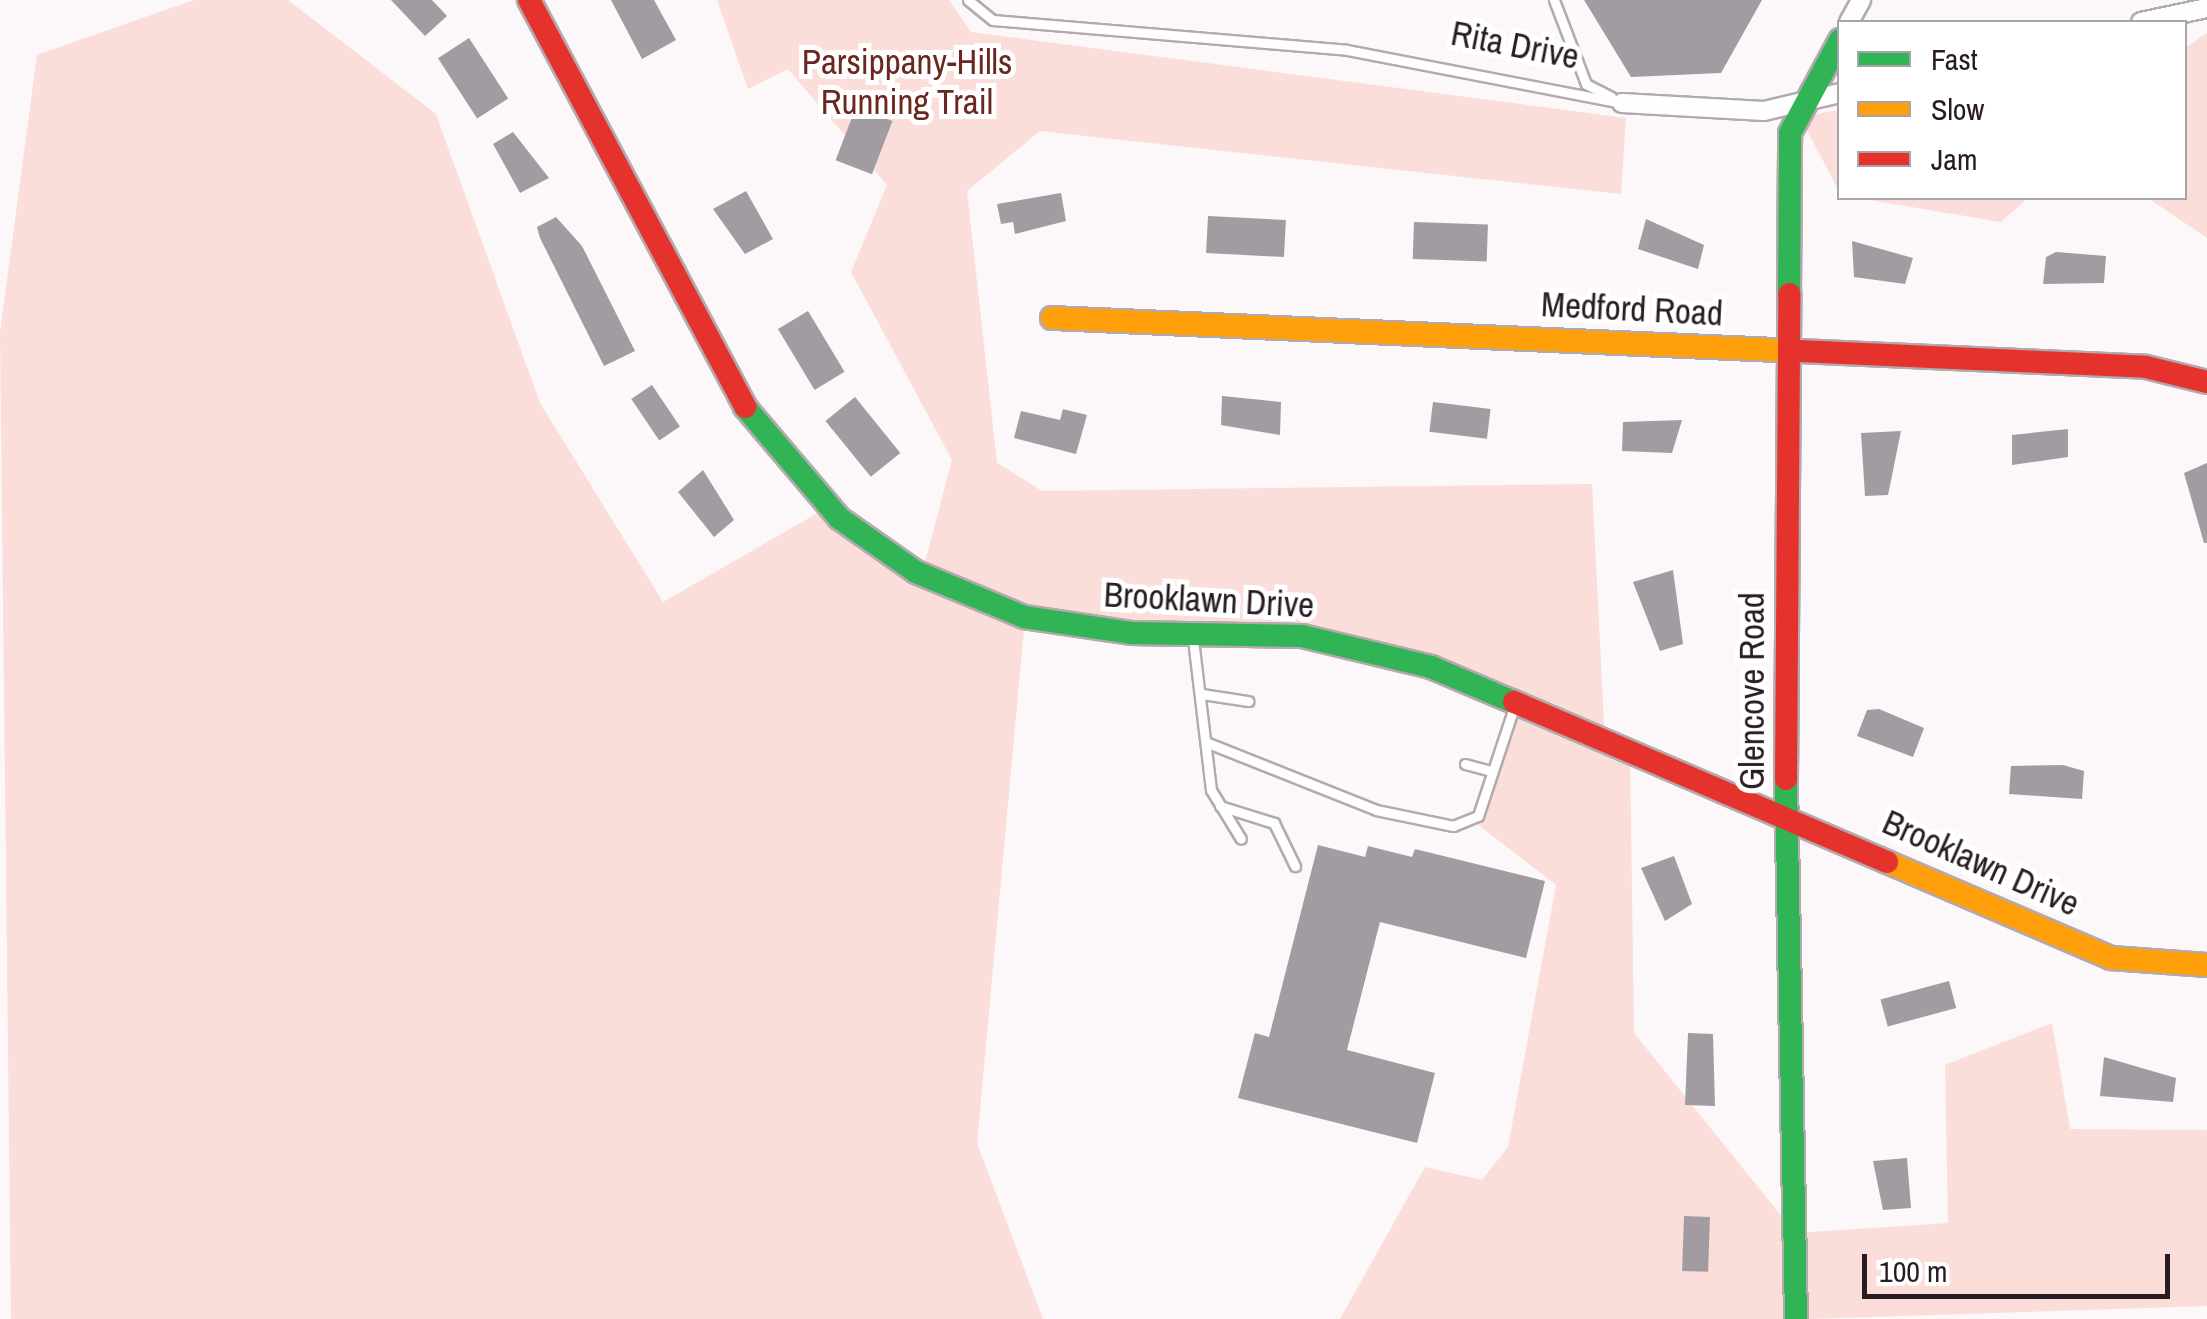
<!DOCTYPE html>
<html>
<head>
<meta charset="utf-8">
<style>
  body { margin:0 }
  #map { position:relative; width:2207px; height:1319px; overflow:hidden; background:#fcf7f9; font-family:"Archivo Narrow",sans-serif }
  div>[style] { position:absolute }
  .green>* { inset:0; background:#fbddda }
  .building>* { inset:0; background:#a39ba2; transform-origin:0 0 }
  .roads { filter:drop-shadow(2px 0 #b3aaae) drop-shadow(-2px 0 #b3aaae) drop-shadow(0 2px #b3aaae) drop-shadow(0 -2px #b3aaae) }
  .lane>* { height:9px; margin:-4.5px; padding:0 4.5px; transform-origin:4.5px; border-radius:4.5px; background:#fffefe }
  .street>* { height:18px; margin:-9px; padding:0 9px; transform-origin:9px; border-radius:9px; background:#fffefe }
  .fast>* { height:22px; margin:-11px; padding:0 11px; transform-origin:11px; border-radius:11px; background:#30b455 }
  .slow>* { height:22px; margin:-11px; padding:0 11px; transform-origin:11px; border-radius:11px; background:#ff9f0a }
  .jam>* { height:22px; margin:-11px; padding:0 11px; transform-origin:11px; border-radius:11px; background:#e5322d }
  span { translate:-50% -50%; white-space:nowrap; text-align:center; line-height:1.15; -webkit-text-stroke:10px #fff; paint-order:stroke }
  .street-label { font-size:35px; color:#291b22 }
  .park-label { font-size:35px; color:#69271f }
  .legend { position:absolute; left:1837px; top:20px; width:350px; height:180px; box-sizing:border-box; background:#fff; border:2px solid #a9a4a7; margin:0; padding:12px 18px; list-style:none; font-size:30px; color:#291b22 }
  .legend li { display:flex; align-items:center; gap:20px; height:50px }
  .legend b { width:50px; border:2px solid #a9a4a7 }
  .scale { position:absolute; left:1862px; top:1254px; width:308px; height:45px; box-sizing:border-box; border:5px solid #291b22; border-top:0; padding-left:12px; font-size:30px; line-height:35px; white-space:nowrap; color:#291b22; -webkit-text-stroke:8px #fff; paint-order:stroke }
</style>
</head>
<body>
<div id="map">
  <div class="green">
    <div style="clip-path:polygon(194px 0,288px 0,436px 114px,540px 403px,663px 602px,830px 506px,923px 570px,952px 460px,851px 272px,887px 185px,788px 69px,748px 89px,717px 0,949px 0,971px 32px,1626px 118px,1621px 194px,1040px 131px,967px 191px,997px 463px,1042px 491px,1592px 484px,1605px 742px,1630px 751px,1634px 1033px,1795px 1233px,1948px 1223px,1945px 1065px,2052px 1023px,2070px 1129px,2207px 1130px,2207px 1306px,1811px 1319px,1340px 1319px,1425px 1167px,1482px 1180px,1508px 1147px,1556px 885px,1472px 820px,1513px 704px,1346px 641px,1025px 618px,977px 1143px,1043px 1319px,11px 1319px,0 333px,37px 55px)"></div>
    <div style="clip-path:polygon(2207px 33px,2207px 238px,2148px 198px,2184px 198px,2185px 48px)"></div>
    <div style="clip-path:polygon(1839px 110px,1839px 191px,1800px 117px)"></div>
    <div style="clip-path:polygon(1858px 198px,2028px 198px,2001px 222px)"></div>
  </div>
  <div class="building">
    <div style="clip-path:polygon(391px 0,432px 0,447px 16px,425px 36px)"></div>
    <div style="clip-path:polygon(611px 0,654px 0,676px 40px,642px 59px)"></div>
    <div style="clip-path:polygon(1584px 0,1762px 0,1721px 73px,1631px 77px)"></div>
    <div style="left:469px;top:38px;width:72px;height:37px;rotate:57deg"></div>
    <div style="left:856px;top:107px;width:39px;height:57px;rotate:21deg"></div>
    <div style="clip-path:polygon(513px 132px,549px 178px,520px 193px,493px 144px)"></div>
    <div style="clip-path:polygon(746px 191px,773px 239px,745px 254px,713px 209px)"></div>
    <div style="clip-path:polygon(1061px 193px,1066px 221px,1015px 234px,1013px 222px,1001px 224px,997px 204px)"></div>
    <div style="left:1208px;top:216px;width:78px;height:37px;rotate:3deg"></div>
    <div style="clip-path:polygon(556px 217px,582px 246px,635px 351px,604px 366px,540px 238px,537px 227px)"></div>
    <div style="clip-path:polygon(1646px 219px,1704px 245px,1698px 269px,1638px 249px)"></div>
    <div style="left:1414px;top:222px;width:74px;height:37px;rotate:2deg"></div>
    <div style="clip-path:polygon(1852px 241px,1913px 258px,1905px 284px,1854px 277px)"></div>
    <div style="clip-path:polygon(2056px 252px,2106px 256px,2104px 283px,2043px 284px,2046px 257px)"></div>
    <div style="left:808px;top:311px;width:71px;height:35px;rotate:59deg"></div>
    <div style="left:652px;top:385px;width:50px;height:25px;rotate:56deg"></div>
    <div style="clip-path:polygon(1222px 396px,1281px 402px,1280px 435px,1221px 425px)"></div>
    <div style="left:855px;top:397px;width:72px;height:38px;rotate:51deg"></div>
    <div style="left:1433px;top:402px;width:58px;height:30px;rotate:7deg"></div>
    <div style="clip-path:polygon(1063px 409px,1087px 415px,1076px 454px,1014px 438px,1021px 411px,1060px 420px)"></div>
    <div style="clip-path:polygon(1682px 420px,1672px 453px,1622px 451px,1623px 422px)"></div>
    <div style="clip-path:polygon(2068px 429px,2068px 457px,2012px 465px,2012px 435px)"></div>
    <div style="clip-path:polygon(1901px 431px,1888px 495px,1865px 496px,1861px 433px)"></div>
    <div style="clip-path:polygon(2207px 463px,2207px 543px,2204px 543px,2184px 473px)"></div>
    <div style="clip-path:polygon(703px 470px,734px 520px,714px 537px,678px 492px)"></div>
    <div style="clip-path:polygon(1673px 570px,1683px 644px,1660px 651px,1633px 582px)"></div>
    <div style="clip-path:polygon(1879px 709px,1924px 728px,1913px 757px,1857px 736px,1867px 710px)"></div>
    <div style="clip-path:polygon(2063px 765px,2084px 771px,2082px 799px,2009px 794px,2011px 766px)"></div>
    <div style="clip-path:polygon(1318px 845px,1365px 857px,1368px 846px,1412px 857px,1415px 849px,1545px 881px,1526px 958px,1380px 922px,1347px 1050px,1435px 1073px,1417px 1143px,1238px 1098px,1255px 1033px,1269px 1037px)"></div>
    <div style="clip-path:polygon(1674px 856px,1692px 904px,1665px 921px,1641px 868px)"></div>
    <div style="left:1949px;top:981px;width:28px;height:71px;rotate:75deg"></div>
    <div style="clip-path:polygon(1688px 1033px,1713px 1034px,1715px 1106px,1685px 1105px)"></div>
    <div style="clip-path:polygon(2104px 1057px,2176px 1078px,2173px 1102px,2100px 1096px)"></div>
    <div style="clip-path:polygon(1907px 1158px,1911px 1208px,1883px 1210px,1873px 1161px)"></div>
    <div style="left:1684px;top:1216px;width:26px;height:55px;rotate:2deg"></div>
  </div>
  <div class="roads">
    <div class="lane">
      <div style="left:968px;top:0;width:32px;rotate:39deg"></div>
      <div style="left:993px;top:20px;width:355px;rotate:4.8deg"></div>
      <div style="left:1347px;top:50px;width:280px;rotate:10.9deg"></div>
      <div style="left:1554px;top:0;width:90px;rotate:69.1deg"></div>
      <div style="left:1586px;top:84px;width:28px;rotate:27deg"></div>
      <div style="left:1193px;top:639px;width:152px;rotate:83.2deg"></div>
      <div style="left:1211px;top:790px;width:57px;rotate:58.5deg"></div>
      <div style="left:1202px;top:694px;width:47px;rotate:8.7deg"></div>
      <div style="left:1208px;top:743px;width:181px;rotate:21.7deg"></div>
      <div style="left:1376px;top:810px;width:79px;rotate:11.7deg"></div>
      <div style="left:1453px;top:826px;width:27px;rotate:-22deg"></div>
      <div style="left:1478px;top:816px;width:115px;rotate:-71.7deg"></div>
      <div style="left:1465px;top:764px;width:28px;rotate:15deg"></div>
      <div style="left:1220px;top:806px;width:57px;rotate:17.5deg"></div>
      <div style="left:1274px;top:823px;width:48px;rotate:64deg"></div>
    </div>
    <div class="street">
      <div style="left:1849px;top:22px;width:25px;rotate:-61deg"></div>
      <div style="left:2141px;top:22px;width:67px;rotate:-12deg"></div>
      <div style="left:1622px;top:103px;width:142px;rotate:3.2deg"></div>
      <div style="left:1764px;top:111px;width:78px;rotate:-13.3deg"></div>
    </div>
    <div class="fast">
      <div style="left:1789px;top:294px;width:161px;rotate:-89.6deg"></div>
      <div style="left:1790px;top:133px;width:106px;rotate:-61.7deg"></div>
      <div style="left:745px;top:407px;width:145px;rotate:49.7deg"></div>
      <div style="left:839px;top:518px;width:94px;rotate:35deg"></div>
      <div style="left:916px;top:572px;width:117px;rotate:22.6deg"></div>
      <div style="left:1024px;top:617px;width:108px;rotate:8.5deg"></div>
      <div style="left:1131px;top:633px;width:171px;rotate:1deg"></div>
      <div style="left:1302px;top:636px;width:133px;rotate:13.5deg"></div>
      <div style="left:1431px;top:667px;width:90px;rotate:22.9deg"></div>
      <div style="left:1786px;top:779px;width:540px;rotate:88.94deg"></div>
    </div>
    <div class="slow">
      <div style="left:1052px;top:318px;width:748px;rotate:2.53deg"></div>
      <div style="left:1887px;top:862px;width:244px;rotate:23.2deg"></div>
      <div style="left:2111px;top:958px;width:96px;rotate:4.2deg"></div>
    </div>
    <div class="jam">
      <div style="left:529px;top:0;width:461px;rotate:62deg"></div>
      <div style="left:1799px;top:351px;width:347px;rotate:2.6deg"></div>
      <div style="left:2146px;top:367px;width:63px;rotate:13.8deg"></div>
      <div style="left:1514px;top:702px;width:406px;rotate:23.2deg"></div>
      <div style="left:1786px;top:779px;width:485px;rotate:-89.6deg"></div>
    </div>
  </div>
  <div class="street-label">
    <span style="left:1515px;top:45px;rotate:11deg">Rita Drive</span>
    <span style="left:1632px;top:309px;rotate:3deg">Medford Road</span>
    <span style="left:1209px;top:600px;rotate:3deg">Brooklawn Drive</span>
    <span style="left:1752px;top:691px;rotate:-90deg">Glencove Road</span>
    <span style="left:1981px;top:863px;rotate:24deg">Brooklawn Drive</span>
  </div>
  <div class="park-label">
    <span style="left:907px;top:82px">Parsippany-Hills<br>Running Trail</span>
  </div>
  <ul class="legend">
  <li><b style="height:12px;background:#30b455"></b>Fast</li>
  <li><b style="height:12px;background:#ff9f0a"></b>Slow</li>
  <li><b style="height:12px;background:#e5322d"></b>Jam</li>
  </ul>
  <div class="scale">100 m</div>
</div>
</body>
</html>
